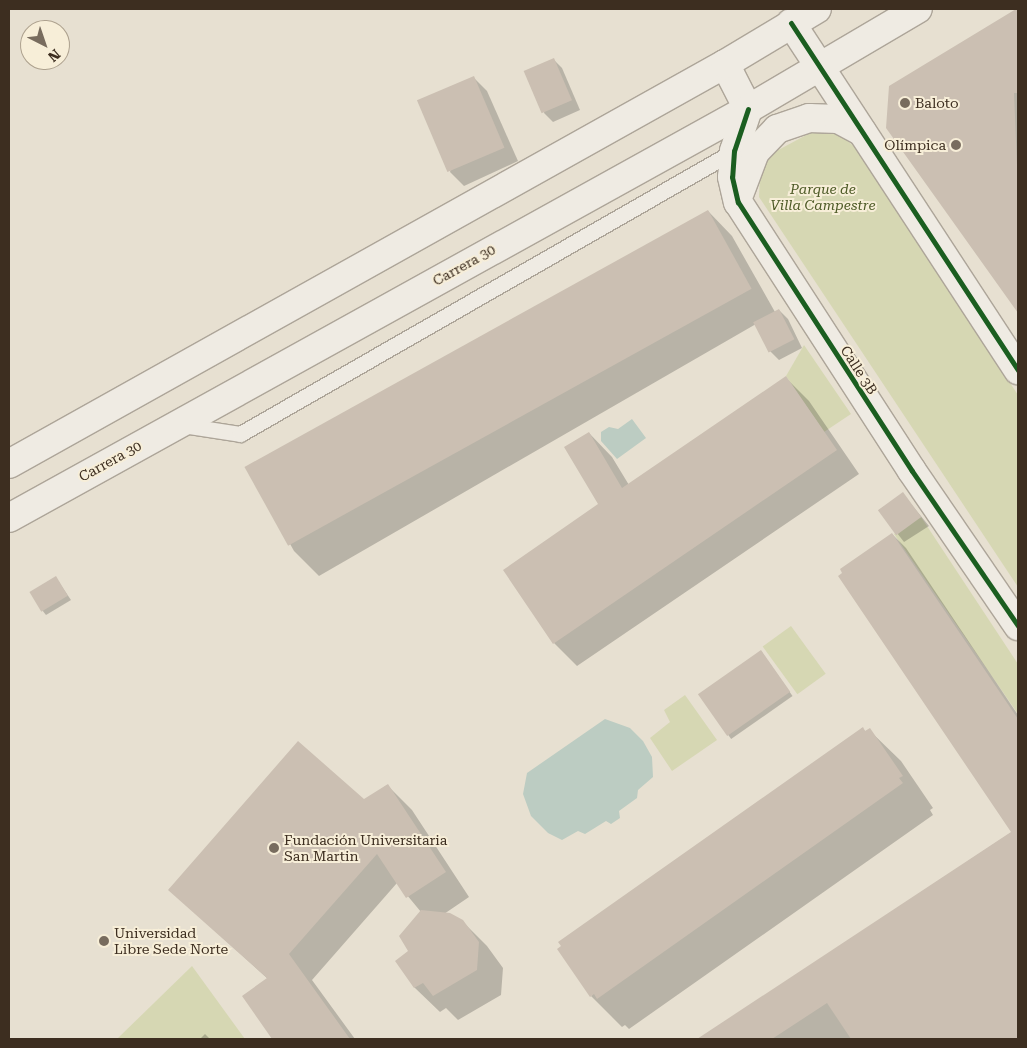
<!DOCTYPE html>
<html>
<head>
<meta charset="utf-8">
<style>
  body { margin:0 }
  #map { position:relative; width:1027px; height:1048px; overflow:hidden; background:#e7e0d1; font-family:"Roboto Serif",serif }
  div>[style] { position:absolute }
  .green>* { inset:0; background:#d6d7b3; transform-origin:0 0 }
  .water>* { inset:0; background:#bcccc2 }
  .shadow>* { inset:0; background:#0003; transform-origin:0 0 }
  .building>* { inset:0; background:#cbbfb2; transform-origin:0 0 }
  .roads { filter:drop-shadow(1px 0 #ada599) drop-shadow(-1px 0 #ada599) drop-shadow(0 1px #ada599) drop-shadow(0 -1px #ada599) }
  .lane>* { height:15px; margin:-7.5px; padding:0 7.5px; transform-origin:7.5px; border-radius:7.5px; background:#efebe3 }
  .street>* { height:28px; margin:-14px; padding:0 14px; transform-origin:14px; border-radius:14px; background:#efebe3 }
  .secondary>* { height:28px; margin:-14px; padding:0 14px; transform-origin:14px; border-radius:14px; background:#efebe3 }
  .cycleway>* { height:5px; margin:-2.5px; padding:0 2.5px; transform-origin:2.5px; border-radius:2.5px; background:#1b5e20 }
  .dots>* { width:14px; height:14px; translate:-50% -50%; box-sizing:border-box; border:2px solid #f7eed8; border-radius:50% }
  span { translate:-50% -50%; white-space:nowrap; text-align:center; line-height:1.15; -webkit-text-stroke:4px #f7eed8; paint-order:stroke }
  .poi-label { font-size:14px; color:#3d2e20 }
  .left { translate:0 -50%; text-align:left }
  .right { translate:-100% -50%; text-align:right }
  .park-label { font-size:14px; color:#4d5a26; font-style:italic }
  .street-label { font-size:14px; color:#3d2e20 }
  .frame { position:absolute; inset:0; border:10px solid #3d2e20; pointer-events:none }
  .north { position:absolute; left:20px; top:20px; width:50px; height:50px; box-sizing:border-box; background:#f7eed8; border:1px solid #ada18e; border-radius:50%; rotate:139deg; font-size:14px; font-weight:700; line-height:20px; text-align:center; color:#3d2e20 }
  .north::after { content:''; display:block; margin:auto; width:18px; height:22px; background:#786c5e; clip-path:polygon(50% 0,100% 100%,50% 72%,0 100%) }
</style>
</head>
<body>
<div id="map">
  <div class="green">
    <div style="clip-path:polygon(836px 132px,855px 147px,1018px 395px,1018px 587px,759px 197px,760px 174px,769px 155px,810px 133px)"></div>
    <div style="clip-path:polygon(804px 345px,851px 414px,824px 432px,786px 376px)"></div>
    <div style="clip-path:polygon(921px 517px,1018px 664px,1018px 714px,894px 534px)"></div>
    <div style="left:791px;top:626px;width:59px;height:35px;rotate:54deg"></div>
    <div style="clip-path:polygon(685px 695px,717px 740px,672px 771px,650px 738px,670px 722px,664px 710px)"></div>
    <div style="clip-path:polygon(192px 966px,245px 1039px,117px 1039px)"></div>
  </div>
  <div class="water">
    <div style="clip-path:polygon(632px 419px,646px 438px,617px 459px,601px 441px,601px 432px,609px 427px,618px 429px)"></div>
    <div style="clip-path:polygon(605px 719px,630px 728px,643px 741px,652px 757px,653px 777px,638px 790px,637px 798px,619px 811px,620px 818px,611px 824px,606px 821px,585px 834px,578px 831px,562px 840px,548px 833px,531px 816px,523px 794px,527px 773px)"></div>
  </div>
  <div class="shadow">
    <div style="clip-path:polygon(1018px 13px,1018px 309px,1013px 304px,1010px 14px)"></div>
    <div style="clip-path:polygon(553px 59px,562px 68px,580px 110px,553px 122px,544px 113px)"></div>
    <div style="clip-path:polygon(474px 78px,487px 91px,518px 161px,464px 186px,450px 172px)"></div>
    <div style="clip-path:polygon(708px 211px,732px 236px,775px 312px,779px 310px,788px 319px,802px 348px,779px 360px,770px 351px,756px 324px,319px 576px,294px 551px,251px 474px)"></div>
    <div style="clip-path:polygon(786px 378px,809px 401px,859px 474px,577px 666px,554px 643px,599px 505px,589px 433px,612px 457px,629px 485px)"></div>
    <div style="clip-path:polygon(903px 494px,929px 526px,904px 542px,879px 510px)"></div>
    <div style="clip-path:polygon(892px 534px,906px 548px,1018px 715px,1018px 1039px,700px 1039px,1012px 832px)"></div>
    <div style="clip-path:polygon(56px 578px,71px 600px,46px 615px,42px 610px)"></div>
    <div style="left:761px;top:651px;width:55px;height:75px;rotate:55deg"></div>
    <div style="clip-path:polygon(862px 728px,866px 732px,869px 730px,901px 761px,933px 808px,930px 810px,933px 815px,629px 1029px,625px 1025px,622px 1027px,591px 996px)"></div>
    <div style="clip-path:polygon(387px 785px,412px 810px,469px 897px,444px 914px,462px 921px,487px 946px,503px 968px,501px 995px,458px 1020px,446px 1008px,440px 1012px,415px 988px,397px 962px,410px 952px,421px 912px,397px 883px,312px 980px,355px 1039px,274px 1039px,243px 996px,268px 979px,169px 889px,364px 801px)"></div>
    <div style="clip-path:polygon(205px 1034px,210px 1039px,200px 1039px)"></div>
  </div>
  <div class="building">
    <div style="clip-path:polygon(1016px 9px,1018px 9px,1018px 93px,1014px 93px,1018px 189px,1018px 313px,886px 128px,889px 86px)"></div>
    <div style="left:554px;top:58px;width:46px;height:33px;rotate:67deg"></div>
    <div style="left:474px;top:76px;width:78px;height:62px;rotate:67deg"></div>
    <div style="left:708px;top:210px;width:90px;height:530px;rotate:61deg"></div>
    <div style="left:779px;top:309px;width:34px;height:29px;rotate:63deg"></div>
    <div style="clip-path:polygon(786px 376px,837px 450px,553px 644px,503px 570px,598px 504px,564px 447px,589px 432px,622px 488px)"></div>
    <div style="left:903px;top:492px;width:31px;height:31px;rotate:54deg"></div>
    <div style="clip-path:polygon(892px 533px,1018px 719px,1018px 1039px,851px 1039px,827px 1003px,772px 1039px,697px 1039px,1011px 832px,838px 576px,842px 573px,840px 569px)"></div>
    <div style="left:56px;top:576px;width:23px;height:31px;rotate:59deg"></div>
    <div style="left:761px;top:650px;width:51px;height:77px;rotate:55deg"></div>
    <div style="clip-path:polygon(863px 727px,865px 731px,870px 728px,903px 776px,899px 778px,903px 783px,597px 999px,594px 994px,590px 997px,557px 949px,561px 946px,558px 942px)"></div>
    <div style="clip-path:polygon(298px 741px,364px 799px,388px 784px,446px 872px,406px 898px,377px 854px,289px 954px,350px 1039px,272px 1039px,242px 996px,267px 978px,168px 890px)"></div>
    <div style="clip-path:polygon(421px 910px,450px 913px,463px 920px,479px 942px,477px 970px,433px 996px,423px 983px,414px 988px,395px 961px,408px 951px,399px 936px)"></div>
  </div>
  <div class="roads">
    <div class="lane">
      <div style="left:182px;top:425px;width:59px;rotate:8.8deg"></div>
      <div style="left:240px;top:434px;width:569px;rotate:-29.81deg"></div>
    </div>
    <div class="street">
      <div style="left:791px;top:23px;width:415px;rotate:56.8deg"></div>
      <div style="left:748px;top:109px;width:44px;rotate:108.4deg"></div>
      <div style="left:734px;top:151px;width:26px;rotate:94deg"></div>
      <div style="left:732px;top:177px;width:26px;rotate:77deg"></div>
      <div style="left:738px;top:202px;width:320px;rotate:57.1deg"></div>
      <div style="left:912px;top:471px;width:188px;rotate:55.6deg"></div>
      <div style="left:740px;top:192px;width:43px;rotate:-69.4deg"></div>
      <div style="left:755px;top:152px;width:32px;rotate:-46deg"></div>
      <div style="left:777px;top:129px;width:34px;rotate:-19deg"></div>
      <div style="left:809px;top:118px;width:29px;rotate:2deg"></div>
      <div style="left:838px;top:119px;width:27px;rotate:28deg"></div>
    </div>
    <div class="secondary">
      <div style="left:725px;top:64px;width:51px;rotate:62.9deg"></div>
      <div style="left:9px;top:464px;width:820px;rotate:-29.19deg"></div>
      <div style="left:725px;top:64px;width:107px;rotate:-30.9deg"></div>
      <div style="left:9px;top:518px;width:845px;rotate:-28.96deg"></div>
      <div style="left:748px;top:109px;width:197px;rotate:-30.5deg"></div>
    </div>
  </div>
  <div class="cycleway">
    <div style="left:791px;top:23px;width:415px;rotate:56.8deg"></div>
    <div style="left:748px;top:109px;width:44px;rotate:108.4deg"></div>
    <div style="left:734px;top:151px;width:26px;rotate:94deg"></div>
    <div style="left:732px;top:177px;width:26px;rotate:77deg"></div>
    <div style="left:738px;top:202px;width:320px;rotate:57.1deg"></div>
    <div style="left:912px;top:471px;width:188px;rotate:55.6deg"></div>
  </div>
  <div class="dots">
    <div style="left:905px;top:103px;background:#786c5e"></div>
    <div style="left:956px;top:145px;background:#786c5e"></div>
    <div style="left:274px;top:848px;background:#786c5e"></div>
    <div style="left:104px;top:941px;background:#786c5e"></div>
  </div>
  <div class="poi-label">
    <span class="left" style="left:915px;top:103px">Baloto</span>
    <span class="right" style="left:946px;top:145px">Olímpica</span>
    <span class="left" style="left:284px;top:848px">Fundación Universitaria<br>San Martin</span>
    <span class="left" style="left:114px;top:941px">Universidad<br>Libre Sede Norte</span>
  </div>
  <div class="park-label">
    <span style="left:823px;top:197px">Parque de<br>Villa Campestre</span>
  </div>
  <div class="street-label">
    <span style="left:464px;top:265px;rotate:-29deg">Carrera 30</span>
    <span style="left:859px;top:370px;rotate:57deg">Calle 3B</span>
    <span style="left:110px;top:461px;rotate:-29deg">Carrera 30</span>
  </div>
  <div class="frame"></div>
  <div class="north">N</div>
</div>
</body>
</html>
